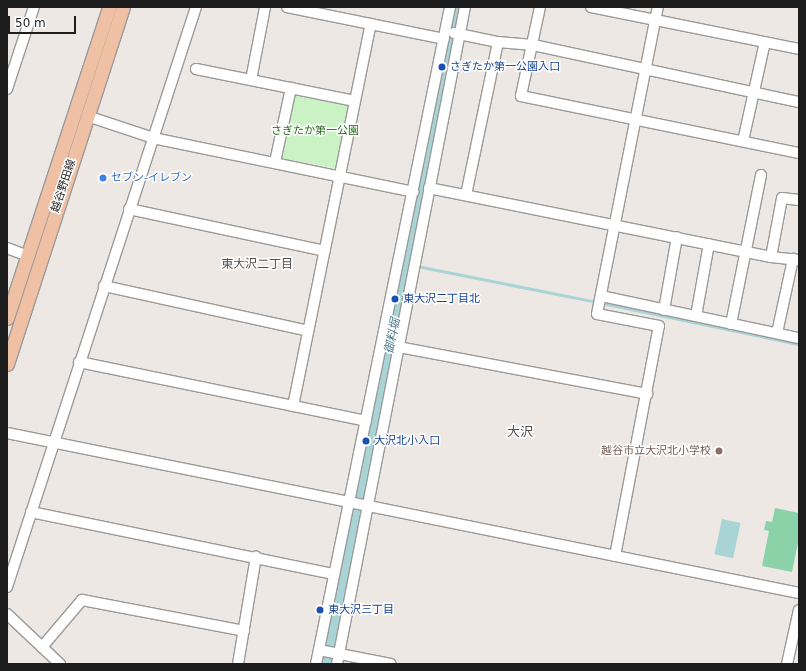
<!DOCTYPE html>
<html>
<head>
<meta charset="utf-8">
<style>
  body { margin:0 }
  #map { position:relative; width:806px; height:671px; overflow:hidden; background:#ede8e4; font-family:"DejaVu Sans","Noto Sans JP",sans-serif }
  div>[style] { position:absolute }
  .park>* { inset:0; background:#cbf2c5 }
  .pitch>* { inset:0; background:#8bd2a8 }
  .water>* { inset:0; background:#a9d4d5; transform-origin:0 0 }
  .stream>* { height:2.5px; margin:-1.25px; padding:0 1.25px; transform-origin:1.25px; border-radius:1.25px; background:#a9d4d5 }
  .river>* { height:16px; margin:-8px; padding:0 8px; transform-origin:8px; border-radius:8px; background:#a9d4d5 }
  .roads { filter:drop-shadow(1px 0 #9a9a9a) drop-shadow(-1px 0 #9a9a9a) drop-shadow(0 1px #9a9a9a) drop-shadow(0 -1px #9a9a9a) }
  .minor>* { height:10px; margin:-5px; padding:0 5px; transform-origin:5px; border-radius:5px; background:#fff }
  .major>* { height:13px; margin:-6.5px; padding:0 6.5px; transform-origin:6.5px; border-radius:6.5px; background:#f0c0a5 }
  .dots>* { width:11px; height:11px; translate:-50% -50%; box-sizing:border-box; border:2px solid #fff; border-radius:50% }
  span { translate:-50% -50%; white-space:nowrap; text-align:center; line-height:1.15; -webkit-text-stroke:3px #fff; paint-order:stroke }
  .transit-label { font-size:11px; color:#164399 }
  .left { translate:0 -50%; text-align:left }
  .park-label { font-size:11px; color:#236d19 }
  .shop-label { font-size:11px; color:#366cbe }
  .street-label { font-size:11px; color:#1d1d1d }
  .education-label { font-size:11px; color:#785e54 }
  .right { translate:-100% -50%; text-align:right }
  .neighbourhood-label { font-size:12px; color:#505050 }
  .water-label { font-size:12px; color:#4b788b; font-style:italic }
  .quarter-label { font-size:13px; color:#505050 }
  .frame { position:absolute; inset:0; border:8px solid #1d1d1d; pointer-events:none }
  .scale { position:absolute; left:8px; top:16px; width:68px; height:18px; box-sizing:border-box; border:2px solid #1d1d1d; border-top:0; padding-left:5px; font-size:12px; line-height:14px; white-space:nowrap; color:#1d1d1d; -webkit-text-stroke:3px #fff; paint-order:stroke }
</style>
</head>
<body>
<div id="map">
  <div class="park">
    <div style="clip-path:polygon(297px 94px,347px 105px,350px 110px,337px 168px,280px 158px,292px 97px)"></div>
  </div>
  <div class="pitch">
    <div style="clip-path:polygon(775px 508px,799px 513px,799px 538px,792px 572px,762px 566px,769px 531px,764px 530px,766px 521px,772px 522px)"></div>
  </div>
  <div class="water">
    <div style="left:722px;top:519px;width:19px;height:36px;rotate:12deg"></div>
  </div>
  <div class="stream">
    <div style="left:417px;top:266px;width:184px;rotate:11.3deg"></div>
    <div style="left:602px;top:303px;width:201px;rotate:11.8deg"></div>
  </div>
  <div class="river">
    <div style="left:324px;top:664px;width:167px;rotate:-77.2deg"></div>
    <div style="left:361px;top:501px;width:503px;rotate:-78.89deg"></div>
  </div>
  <div class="roads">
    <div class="minor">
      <div style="left:287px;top:7px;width:160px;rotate:11.5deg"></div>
      <div style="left:540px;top:7px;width:91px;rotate:102.1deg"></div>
      <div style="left:521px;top:96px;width:284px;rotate:11.6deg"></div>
      <div style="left:591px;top:7px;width:212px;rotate:11.4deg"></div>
      <div style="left:454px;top:33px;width:45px;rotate:11.6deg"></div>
      <div style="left:498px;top:42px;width:35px;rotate:5deg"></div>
      <div style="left:533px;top:45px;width:272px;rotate:12.1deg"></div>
      <div style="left:196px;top:69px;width:162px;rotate:11.4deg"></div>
      <div style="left:251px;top:80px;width:74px;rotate:-79.1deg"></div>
      <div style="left:7px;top:89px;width:86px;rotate:-71.8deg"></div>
      <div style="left:87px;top:116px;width:70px;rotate:18.4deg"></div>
      <div style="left:153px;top:138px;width:266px;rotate:11.7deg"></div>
      <div style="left:743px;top:141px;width:101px;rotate:-77.5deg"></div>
      <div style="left:275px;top:162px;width:76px;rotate:-77.8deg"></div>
      <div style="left:429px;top:188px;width:349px;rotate:11.4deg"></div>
      <div style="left:771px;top:257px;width:28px;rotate:6deg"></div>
      <div style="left:466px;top:195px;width:156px;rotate:-78.2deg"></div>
      <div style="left:129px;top:209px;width:200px;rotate:12.1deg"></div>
      <div style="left:7px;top:248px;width:22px;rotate:21deg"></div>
      <div style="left:771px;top:257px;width:60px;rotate:-79.4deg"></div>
      <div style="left:782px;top:198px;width:17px;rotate:7deg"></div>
      <div style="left:104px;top:286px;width:209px;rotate:12.4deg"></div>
      <div style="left:601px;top:296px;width:202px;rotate:12deg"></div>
      <div style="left:664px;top:310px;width:74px;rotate:-79.9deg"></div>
      <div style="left:696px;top:316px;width:73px;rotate:-79.8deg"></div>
      <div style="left:731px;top:324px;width:152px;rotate:-78.6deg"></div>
      <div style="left:777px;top:333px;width:76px;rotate:-77.8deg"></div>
      <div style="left:383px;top:344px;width:269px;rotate:10.7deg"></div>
      <div style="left:79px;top:362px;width:293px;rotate:11.6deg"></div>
      <div style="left:293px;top:406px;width:390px;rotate:-78.5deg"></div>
      <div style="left:7px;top:433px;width:808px;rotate:11.42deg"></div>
      <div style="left:31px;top:512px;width:309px;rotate:11.6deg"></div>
      <div style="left:615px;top:556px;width:234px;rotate:-79.2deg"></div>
      <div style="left:659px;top:326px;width:63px;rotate:-169deg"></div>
      <div style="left:597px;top:314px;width:313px;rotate:-78.8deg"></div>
      <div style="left:7px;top:587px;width:610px;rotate:-71.95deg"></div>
      <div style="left:7px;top:614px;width:73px;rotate:43.3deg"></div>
      <div style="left:42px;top:647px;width:62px;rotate:-49.6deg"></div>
      <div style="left:82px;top:600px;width:165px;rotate:10.8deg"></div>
      <div style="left:319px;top:650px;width:73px;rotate:11deg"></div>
      <div style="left:238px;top:664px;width:109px;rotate:-80.5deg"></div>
      <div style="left:316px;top:664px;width:671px;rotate:-78.47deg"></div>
      <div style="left:337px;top:664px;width:669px;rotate:-78.98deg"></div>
      <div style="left:787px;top:664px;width:55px;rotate:-77.5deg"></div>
    </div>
    <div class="major">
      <div style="left:7px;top:318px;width:327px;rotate:-71.8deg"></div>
      <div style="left:7px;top:364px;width:375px;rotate:-72deg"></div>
    </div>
  </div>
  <div class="dots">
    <div style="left:442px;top:67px;background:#1a4fb4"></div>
    <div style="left:103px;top:178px;background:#3f7fe0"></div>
    <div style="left:395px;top:299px;background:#1a4fb4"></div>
    <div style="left:366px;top:441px;background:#1a4fb4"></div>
    <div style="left:719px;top:451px;background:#8d6e63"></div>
    <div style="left:320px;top:610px;background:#1a4fb4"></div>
  </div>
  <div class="transit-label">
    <span class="left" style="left:450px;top:67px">さぎたか第一公園入口</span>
    <span class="left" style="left:403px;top:299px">東大沢二丁目北</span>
    <span class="left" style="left:374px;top:441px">大沢北小入口</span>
    <span class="left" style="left:328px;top:610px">東大沢三丁目</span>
  </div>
  <div class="park-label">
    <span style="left:315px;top:131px">さぎたか第一公園</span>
  </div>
  <div class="shop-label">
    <span class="left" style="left:111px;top:178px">セブン-イレブン</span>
  </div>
  <div class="street-label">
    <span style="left:64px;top:186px;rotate:-72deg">越谷野田線</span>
  </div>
  <div class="education-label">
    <span class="right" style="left:711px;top:451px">越谷市立大沢北小学校</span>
  </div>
  <div class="neighbourhood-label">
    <span style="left:257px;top:265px">東大沢二丁目</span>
  </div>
  <div class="water-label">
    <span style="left:393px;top:336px;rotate:-79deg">御料堀</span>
  </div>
  <div class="quarter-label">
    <span style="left:520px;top:432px">大沢</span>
  </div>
  <div class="frame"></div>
  <div class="scale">50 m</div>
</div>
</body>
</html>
